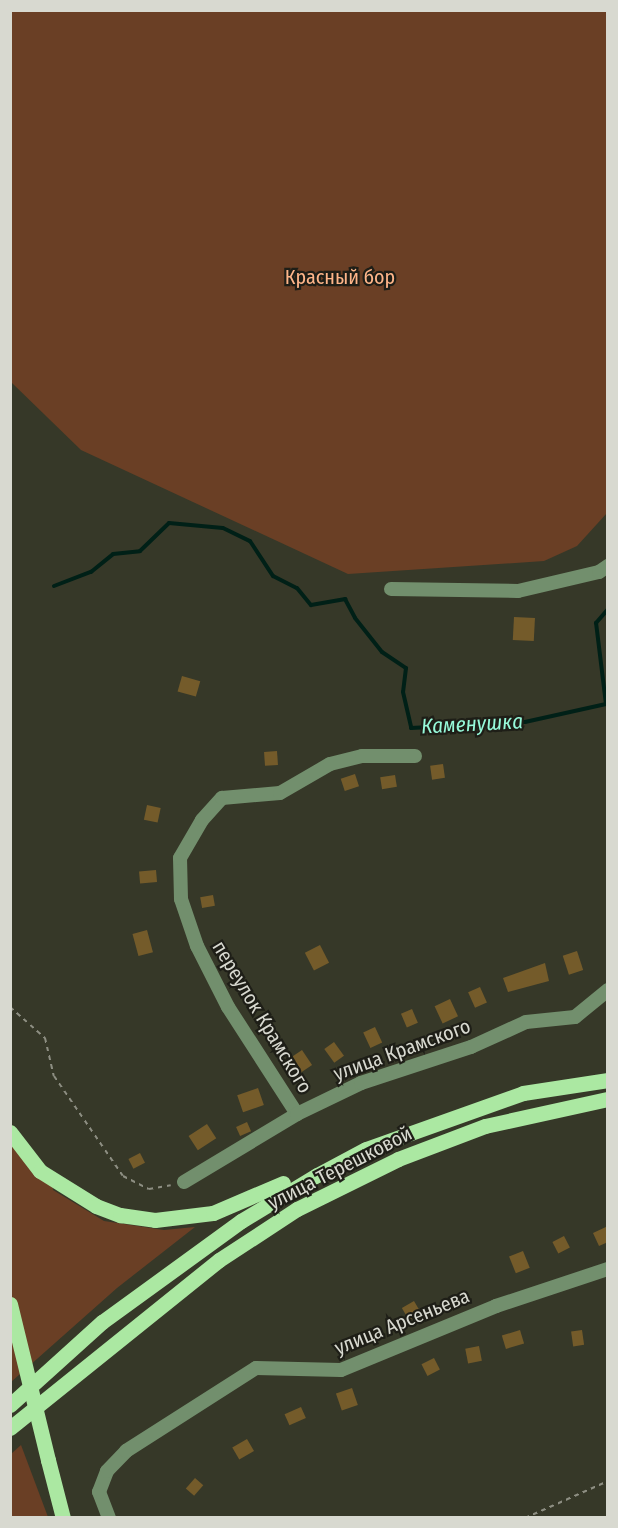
<!DOCTYPE html>
<html>
<head>
<meta charset="utf-8">
<style>
  body { margin:0 }
  #map { position:relative; width:618px; height:1528px; overflow:hidden; background:#363828; font-family:"Fira Sans Condensed",sans-serif }
  div>[style] { position:absolute }
  .green>* { inset:0; background:#6a3f25 }
  .stream>* { height:4px; margin:-2px; padding:0 2px; transform-origin:2px; border-radius:2px; background:#002017 }
  .building>* { inset:0; background:#745b2a; transform-origin:0 0 }
  .path>* { height:2px; margin-top:-1px; transform-origin:0; background:repeating-linear-gradient(90deg,#8d8e82 0 4.5px,transparent 0 9px) }
  .minor>* { height:14px; margin:-7px; padding:0 7px; transform-origin:7px; border-radius:7px; background:#728f6d }
  .major>* { height:15px; margin:-7.5px; padding:0 7.5px; transform-origin:7.5px; border-radius:7.5px; background:#abe8a2 }
  .major-bridge>* { height:15px; margin:-7.5px; padding:0 7.5px; transform-origin:7.5px; border-radius:7.5px; background:#abe8a2 }
  span { translate:-50% -50%; white-space:nowrap; text-align:center; line-height:1.15; -webkit-text-stroke:4.5px #1e1e17; paint-order:stroke }
  .park-label { font-size:20px; color:#feb589 }
  .street-label { font-size:20px; color:#d8d9d0 }
  .water-label { font-size:21px; color:#96f9d9; font-style:italic }
  .frame { position:absolute; inset:0; border:12px solid #d8d9d0; pointer-events:none }
</style>
</head>
<body>
<div id="map">
  <div class="green">
    <div style="clip-path:polygon(10px 11px,607px 11px,607px 513px,577px 546px,544px 561px,348px 574px,81px 450px,11px 382px)"></div>
    <div style="clip-path:polygon(10px 1140px,52px 1182px,53px 1190px,104px 1221px,164px 1230px,195px 1227px,117px 1288px,11px 1382px)"></div>
    <div style="clip-path:polygon(21px 1445px,48px 1517px,11px 1517px,11px 1454px)"></div>
  </div>
  <div class="stream">
    <div style="left:54px;top:586px;width:40px;rotate:-21deg"></div>
    <div style="left:91px;top:572px;width:28px;rotate:-39deg"></div>
    <div style="left:113px;top:554px;width:27px;rotate:-6deg"></div>
    <div style="left:140px;top:551px;width:40px;rotate:-44deg"></div>
    <div style="left:169px;top:523px;width:54px;rotate:5.3deg"></div>
    <div style="left:223px;top:528px;width:30px;rotate:26deg"></div>
    <div style="left:250px;top:541px;width:42px;rotate:56.7deg"></div>
    <div style="left:273px;top:576px;width:27px;rotate:27deg"></div>
    <div style="left:297px;top:588px;width:22px;rotate:51deg"></div>
    <div style="left:311px;top:605px;width:35px;rotate:-10deg"></div>
    <div style="left:345px;top:599px;width:21px;rotate:62deg"></div>
    <div style="left:355px;top:618px;width:43px;rotate:51.5deg"></div>
    <div style="left:382px;top:652px;width:29px;rotate:34deg"></div>
    <div style="left:406px;top:668px;width:24px;rotate:97deg"></div>
    <div style="left:403px;top:692px;width:37px;rotate:77deg"></div>
    <div style="left:411px;top:728px;width:114px;rotate:-3deg"></div>
    <div style="left:525px;top:722px;width:83px;rotate:-12.5deg"></div>
    <div style="left:606px;top:704px;width:82px;rotate:-97deg"></div>
    <div style="left:596px;top:623px;width:18px;rotate:-49deg"></div>
  </div>
  <div class="building">
    <div style="left:514px;top:617px;width:21px;height:23px;rotate:3deg"></div>
    <div style="left:182px;top:676px;width:19px;height:16px;rotate:16deg"></div>
    <div style="left:277px;top:751px;width:14px;height:13px;rotate:86deg"></div>
    <div style="left:443px;top:764px;width:14px;height:13px;rotate:82deg"></div>
    <div style="left:355px;top:774px;width:13px;height:15px;rotate:72deg"></div>
    <div style="left:395px;top:775px;width:12px;height:15px;rotate:81deg"></div>
    <div style="left:147px;top:805px;width:14px;height:15px;rotate:12deg"></div>
    <div style="left:156px;top:870px;width:12px;height:17px;rotate:85deg"></div>
    <div style="left:213px;top:895px;width:11px;height:13px;rotate:80deg"></div>
    <div style="left:147px;top:930px;width:23px;height:15px;rotate:75deg"></div>
    <div style="left:320px;top:945px;width:20px;height:17px;rotate:63deg"></div>
    <div style="left:577px;top:951px;width:20px;height:15px;rotate:72deg"></div>
    <div style="clip-path:polygon(545px 963px,549px 981px,508px 992px,503px 978px)"></div>
    <div style="left:480px;top:987px;width:17px;height:13px;rotate:66deg"></div>
    <div style="left:450px;top:999px;width:19px;height:17px;rotate:65deg"></div>
    <div style="left:412px;top:1009px;width:15px;height:12px;rotate:67deg"></div>
    <div style="left:375px;top:1027px;width:17px;height:13px;rotate:65deg"></div>
    <div style="left:334px;top:1042px;width:17px;height:12px;rotate:54deg"></div>
    <div style="left:302px;top:1050px;width:18px;height:17px;rotate:56deg"></div>
    <div style="left:258px;top:1088px;width:18px;height:22px;rotate:71deg"></div>
    <div style="left:247px;top:1122px;width:10px;height:12px;rotate:66deg"></div>
    <div style="left:207px;top:1124px;width:17px;height:22px;rotate:57deg"></div>
    <div style="left:140px;top:1153px;width:11px;height:13px;rotate:63deg"></div>
    <div style="clip-path:polygon(608px 1226px,608px 1242px,599px 1246px,593px 1233px)"></div>
    <div style="left:564px;top:1236px;width:13px;height:13px;rotate:63deg"></div>
    <div style="left:523px;top:1251px;width:18px;height:15px;rotate:68deg"></div>
    <div style="left:414px;top:1301px;width:14px;height:14px;rotate:60deg"></div>
    <div style="left:520px;top:1330px;width:14px;height:19px;rotate:73deg"></div>
    <div style="left:582px;top:1330px;width:15px;height:11px;rotate:82deg"></div>
    <div style="left:479px;top:1346px;width:15px;height:14px;rotate:79deg"></div>
    <div style="left:434px;top:1358px;width:13px;height:14px;rotate:63deg"></div>
    <div style="left:352px;top:1388px;width:18px;height:17px;rotate:71deg"></div>
    <div style="left:301px;top:1407px;width:12px;height:18px;rotate:66deg"></div>
    <div style="left:247px;top:1439px;width:14px;height:17px;rotate:60deg"></div>
    <div style="left:195px;top:1478px;width:11px;height:14px;rotate:41deg"></div>
  </div>
  <div class="path">
    <div style="left:10px;top:1007px;width:47px;rotate:41.5deg"></div>
    <div style="left:45px;top:1038px;width:39px;rotate:77deg"></div>
    <div style="left:54px;top:1076px;width:121px;rotate:55.4deg"></div>
    <div style="left:123px;top:1176px;width:29px;rotate:27deg"></div>
    <div style="left:149px;top:1189px;width:22px;rotate:-10deg"></div>
    <div style="left:525px;top:1518px;width:91px;rotate:-24deg"></div>
  </div>
  <div class="minor">
    <div style="left:391px;top:589px;width:127px;rotate:0.9deg"></div>
    <div style="left:518px;top:591px;width:83px;rotate:-13.2deg"></div>
    <div style="left:599px;top:572px;width:11px;rotate:-34deg"></div>
    <div style="left:297px;top:1114px;width:127px;rotate:-122.8deg"></div>
    <div style="left:228px;top:1007px;width:68px;rotate:-116.9deg"></div>
    <div style="left:197px;top:946px;width:50px;rotate:-108.8deg"></div>
    <div style="left:181px;top:899px;width:41px;rotate:-91.4deg"></div>
    <div style="left:180px;top:858px;width:44px;rotate:-59.9deg"></div>
    <div style="left:202px;top:820px;width:30px;rotate:-48deg"></div>
    <div style="left:222px;top:798px;width:58px;rotate:-4.9deg"></div>
    <div style="left:280px;top:793px;width:58px;rotate:-30.1deg"></div>
    <div style="left:330px;top:764px;width:33px;rotate:-14deg"></div>
    <div style="left:362px;top:756px;width:53px"></div>
    <div style="left:184px;top:1182px;width:132px;rotate:-31deg"></div>
    <div style="left:297px;top:1114px;width:71px;rotate:-25.8deg"></div>
    <div style="left:361px;top:1083px;width:116px;rotate:-18.1deg"></div>
    <div style="left:471px;top:1047px;width:60px;rotate:-24.4deg"></div>
    <div style="left:526px;top:1022px;width:49px;rotate:-5.8deg"></div>
    <div style="left:575px;top:1017px;width:43px;rotate:-39.3deg"></div>
    <div style="left:109px;top:1518px;width:28px;rotate:-111deg"></div>
    <div style="left:99px;top:1492px;width:22px;rotate:-69deg"></div>
    <div style="left:107px;top:1471px;width:28px;rotate:-46deg"></div>
    <div style="left:126px;top:1451px;width:154px;rotate:-32.6deg"></div>
    <div style="left:256px;top:1368px;width:85px;rotate:1.3deg"></div>
    <div style="left:341px;top:1370px;width:168px;rotate:-22.4deg"></div>
    <div style="left:496px;top:1306px;width:118px;rotate:-18.3deg"></div>
  </div>
  <div class="major">
    <div style="left:10px;top:1132px;width:49px;rotate:52.4deg"></div>
    <div style="left:40px;top:1171px;width:66px;rotate:32deg"></div>
    <div style="left:96px;top:1206px;width:26px;rotate:21deg"></div>
    <div style="left:120px;top:1215px;width:35px;rotate:8deg"></div>
    <div style="left:155px;top:1220px;width:58px;rotate:-6.9deg"></div>
    <div style="left:213px;top:1213px;width:76px;rotate:-23.2deg"></div>
    <div style="left:10px;top:1405px;width:124px;rotate:-42.1deg"></div>
    <div style="left:102px;top:1322px;width:172px;rotate:-36deg"></div>
    <div style="left:241px;top:1221px;width:89px;rotate:-31.2deg"></div>
    <div style="left:317px;top:1175px;width:55px;rotate:-28deg"></div>
    <div style="left:366px;top:1149px;width:167px;rotate:-19.6deg"></div>
    <div style="left:523px;top:1093px;width:86px;rotate:-8.7deg"></div>
    <div style="left:10px;top:1428px;width:268px;rotate:-38.8deg"></div>
    <div style="left:219px;top:1260px;width:93px;rotate:-33.2deg"></div>
    <div style="left:297px;top:1209px;width:113px;rotate:-26.3deg"></div>
    <div style="left:398px;top:1159px;width:93px;rotate:-20.8deg"></div>
    <div style="left:485px;top:1126px;width:126px;rotate:-12.4deg"></div>
    <div style="left:48px;top:1460px;width:60px;rotate:75.5deg"></div>
  </div>
  <div class="major-bridge">
    <div style="left:10px;top:1304px;width:161px;rotate:76.3deg"></div>
  </div>
  <div class="park-label">
    <span style="left:340px;top:277px">Красный бор</span>
  </div>
  <div class="street-label">
    <span style="left:262px;top:1017px;rotate:59deg">переулок Крамского</span>
    <span style="left:402px;top:1050px;rotate:-20deg">улица Крамского</span>
    <span style="left:340px;top:1168px;rotate:-27deg">улица Терешковой</span>
    <span style="left:402px;top:1322px;rotate:-22deg">улица Арсеньева</span>
  </div>
  <div class="water-label">
    <span style="left:472px;top:724px;rotate:-3deg">Каменушка</span>
  </div>
  <div class="frame"></div>
</div>
</body>
</html>
